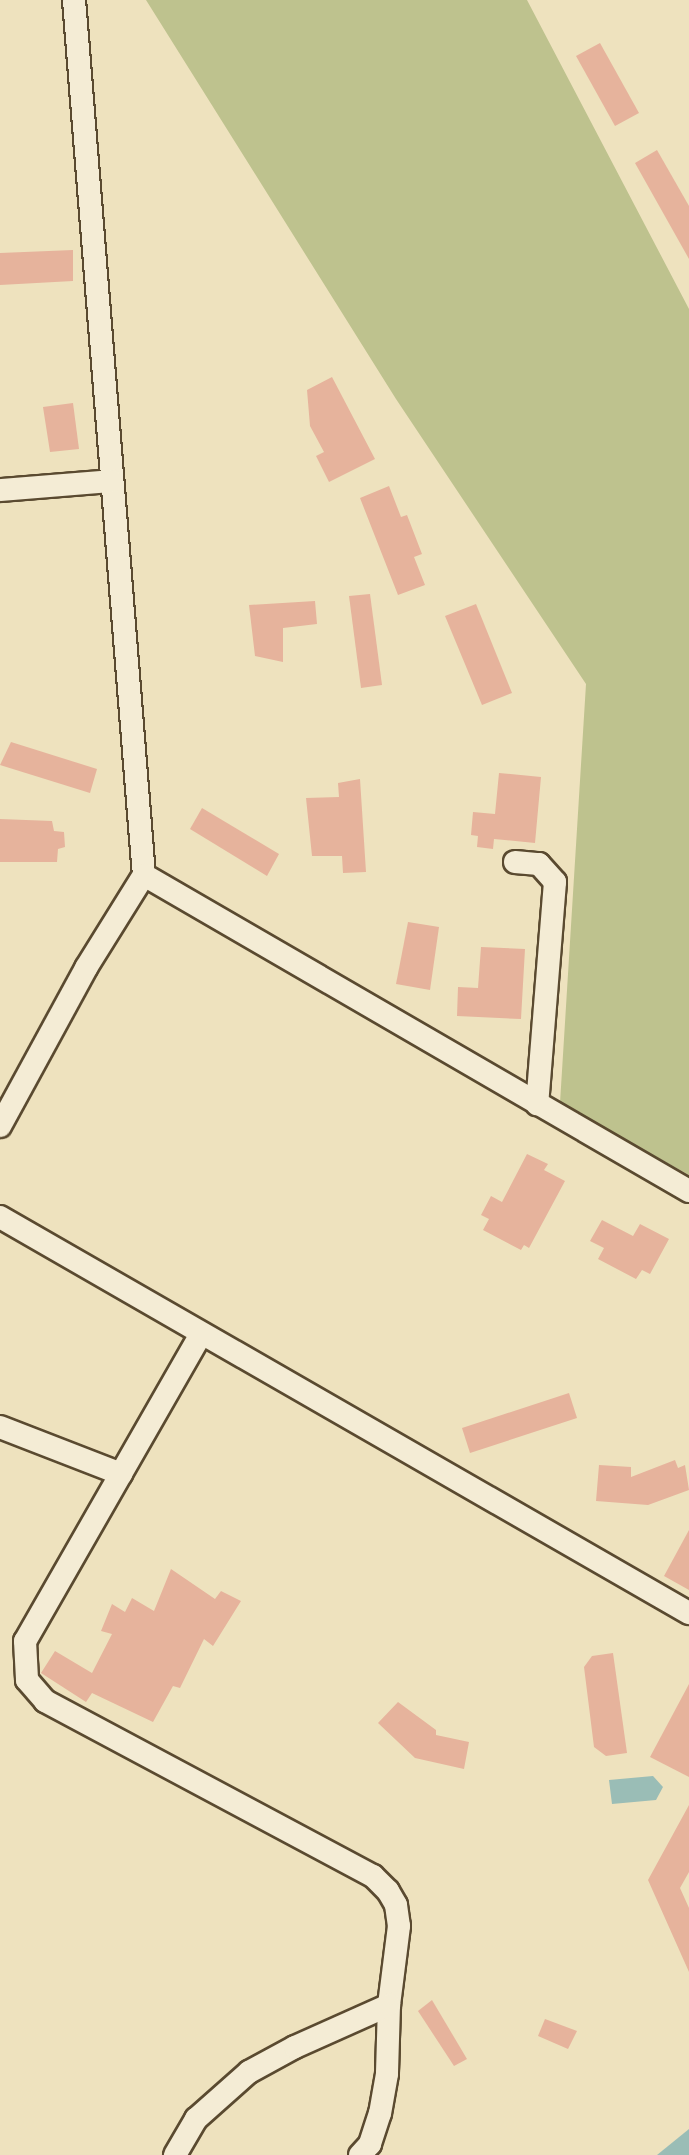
<!DOCTYPE html>
<html>
<head>
<meta charset="utf-8">
<style>
  body { margin:0 }
  #map { position:relative; width:689px; height:2155px; overflow:hidden; background:#eee2be; font-family:"Libre Caslon Text",serif }
  div>[style] { position:absolute }
  .green>* { inset:0; background:#bec28e }
  .water>* { inset:0; background:#9abdb6 }
  .building>* { inset:0; background:#e6b39c }
  .roads { filter:drop-shadow(2px 0 #5a4a30) drop-shadow(-2px 0 #5a4a30) drop-shadow(0 2px #5a4a30) drop-shadow(0 -2px #5a4a30) }
  .minor>* { height:22px; margin:-11px; padding:0 11px; transform-origin:11px; border-radius:11px; background:#f4ecd5 }
  span { translate:-50% -50%; white-space:nowrap; text-align:center; line-height:1.15; -webkit-text-stroke:7px #f4ecd5; paint-order:stroke }
</style>
</head>
<body>
<div id="map">
  <div class="green">
    <div style="clip-path:polygon(146px 0,527px 0,689px 309px,689px 1175px,560px 1103px,586px 684px,396px 399px)"></div>
  </div>
  <div class="water">
    <div style="clip-path:polygon(653px 1776px,663px 1787px,656px 1800px,612px 1804px,609px 1780px)"></div>
    <div style="clip-path:polygon(689px 2129px,689px 2155px,657px 2155px)"></div>
  </div>
  <div class="building">
    <div style="clip-path:polygon(600px 43px,639px 113px,615px 126px,576px 56px)"></div>
    <div style="clip-path:polygon(657px 150px,689px 206px,689px 259px,635px 163px)"></div>
    <div style="clip-path:polygon(73px 250px,73px 281px,0 285px,0 253px)"></div>
    <div style="clip-path:polygon(332px 377px,375px 459px,329px 482px,316px 456px,324px 452px,310px 426px,307px 390px)"></div>
    <div style="clip-path:polygon(73px 403px,79px 449px,50px 452px,43px 407px)"></div>
    <div style="clip-path:polygon(389px 486px,401px 517px,407px 515px,422px 554px,414px 557px,425px 585px,398px 595px,360px 498px)"></div>
    <div style="clip-path:polygon(370px 594px,382px 685px,361px 688px,349px 596px)"></div>
    <div style="clip-path:polygon(315px 601px,317px 624px,283px 628px,283px 662px,255px 656px,249px 605px)"></div>
    <div style="clip-path:polygon(476px 604px,512px 693px,482px 705px,445px 616px)"></div>
    <div style="clip-path:polygon(11px 742px,97px 769px,90px 793px,0 765px)"></div>
    <div style="clip-path:polygon(499px 773px,541px 777px,535px 843px,494px 839px,493px 849px,477px 847px,478px 836px,471px 835px,473px 812px,495px 814px)"></div>
    <div style="clip-path:polygon(360px 779px,366px 872px,343px 873px,342px 856px,312px 856px,306px 798px,339px 797px,338px 783px)"></div>
    <div style="clip-path:polygon(202px 808px,279px 854px,267px 876px,190px 829px)"></div>
    <div style="clip-path:polygon(0 819px,52px 821px,54px 831px,64px 832px,65px 847px,58px 849px,57px 862px,0 862px)"></div>
    <div style="clip-path:polygon(408px 922px,439px 927px,430px 990px,396px 984px)"></div>
    <div style="clip-path:polygon(481px 947px,525px 949px,521px 1019px,457px 1016px,458px 987px,478px 988px)"></div>
    <div style="clip-path:polygon(527px 1154px,548px 1164px,544px 1170px,565px 1181px,529px 1248px,524px 1245px,521px 1250px,483px 1230px,489px 1219px,481px 1215px,491px 1196px,502px 1202px)"></div>
    <div style="clip-path:polygon(602px 1220px,633px 1236px,640px 1224px,669px 1239px,650px 1274px,642px 1270px,636px 1279px,598px 1259px,604px 1248px,590px 1241px)"></div>
    <div style="clip-path:polygon(569px 1393px,577px 1418px,470px 1453px,462px 1428px)"></div>
    <div style="clip-path:polygon(675px 1460px,678px 1468px,685px 1465px,689px 1490px,648px 1505px,596px 1501px,599px 1465px,631px 1467px,631px 1477px)"></div>
    <div style="clip-path:polygon(689px 1530px,689px 1590px,664px 1576px)"></div>
    <div style="clip-path:polygon(171px 1569px,215px 1599px,221px 1591px,241px 1601px,213px 1646px,204px 1639px,180px 1688px,173px 1686px,153px 1722px,92px 1693px,86px 1702px,41px 1673px,55px 1651px,92px 1673px,112px 1634px,101px 1631px,112px 1604px,125px 1612px,132px 1598px,154px 1611px)"></div>
    <div style="clip-path:polygon(613px 1653px,627px 1753px,606px 1756px,594px 1747px,584px 1667px,592px 1656px)"></div>
    <div style="clip-path:polygon(689px 1684px,689px 1777px,650px 1757px)"></div>
    <div style="clip-path:polygon(398px 1702px,436px 1730px,436px 1735px,469px 1742px,464px 1769px,415px 1758px,378px 1723px)"></div>
    <div style="clip-path:polygon(689px 1805px,689px 1872px,680px 1888px,689px 1908px,689px 1972px,648px 1880px)"></div>
    <div style="clip-path:polygon(432px 2000px,467px 2059px,454px 2066px,418px 2011px)"></div>
    <div style="clip-path:polygon(545px 2019px,577px 2031px,568px 2049px,538px 2036px)"></div>
  </div>
  <div class="roads">
    <div class="minor">
      <div style="left:74px;top:0;width:878px;rotate:85.43deg"></div>
      <div style="left:0;top:490px;width:112px;rotate:-4.6deg"></div>
      <div style="left:515px;top:862px;width:24px;rotate:5deg"></div>
      <div style="left:539px;top:864px;width:24px;rotate:48deg"></div>
      <div style="left:555px;top:882px;width:223px;rotate:94.6deg"></div>
      <div style="left:0;top:1126px;width:180px;rotate:-61.4deg"></div>
      <div style="left:86px;top:968px;width:110px;rotate:-58.1deg"></div>
      <div style="left:144px;top:875px;width:630px;rotate:30.11deg"></div>
      <div style="left:0;top:1217px;width:795px;rotate:29.89deg"></div>
      <div style="left:201px;top:1334px;width:354px;rotate:119.8deg"></div>
      <div style="left:25px;top:1641px;width:39px;rotate:87deg"></div>
      <div style="left:27px;top:1680px;width:28px;rotate:49deg"></div>
      <div style="left:45px;top:1701px;width:372px;rotate:28.1deg"></div>
      <div style="left:373px;top:1876px;width:21px;rotate:45deg"></div>
      <div style="left:388px;top:1891px;width:16px;rotate:60deg"></div>
      <div style="left:396px;top:1905px;width:21px;rotate:82deg"></div>
      <div style="left:399px;top:1926px;width:80px;rotate:97.2deg"></div>
      <div style="left:389px;top:2005px;width:69px;rotate:91.7deg"></div>
      <div style="left:387px;top:2074px;width:40px;rotate:100deg"></div>
      <div style="left:380px;top:2113px;width:33px;rotate:108deg"></div>
      <div style="left:370px;top:2144px;width:15px;rotate:132deg"></div>
      <div style="left:0;top:1427px;width:130px;rotate:21.2deg"></div>
      <div style="left:175px;top:2155px;width:42px;rotate:-59.7deg"></div>
      <div style="left:196px;top:2119px;width:71px;rotate:-41.6deg"></div>
      <div style="left:249px;top:2072px;width:52px;rotate:-28.5deg"></div>
      <div style="left:295px;top:2047px;width:103px;rotate:-24.1deg"></div>
    </div>
  </div>
</div>
</body>
</html>
